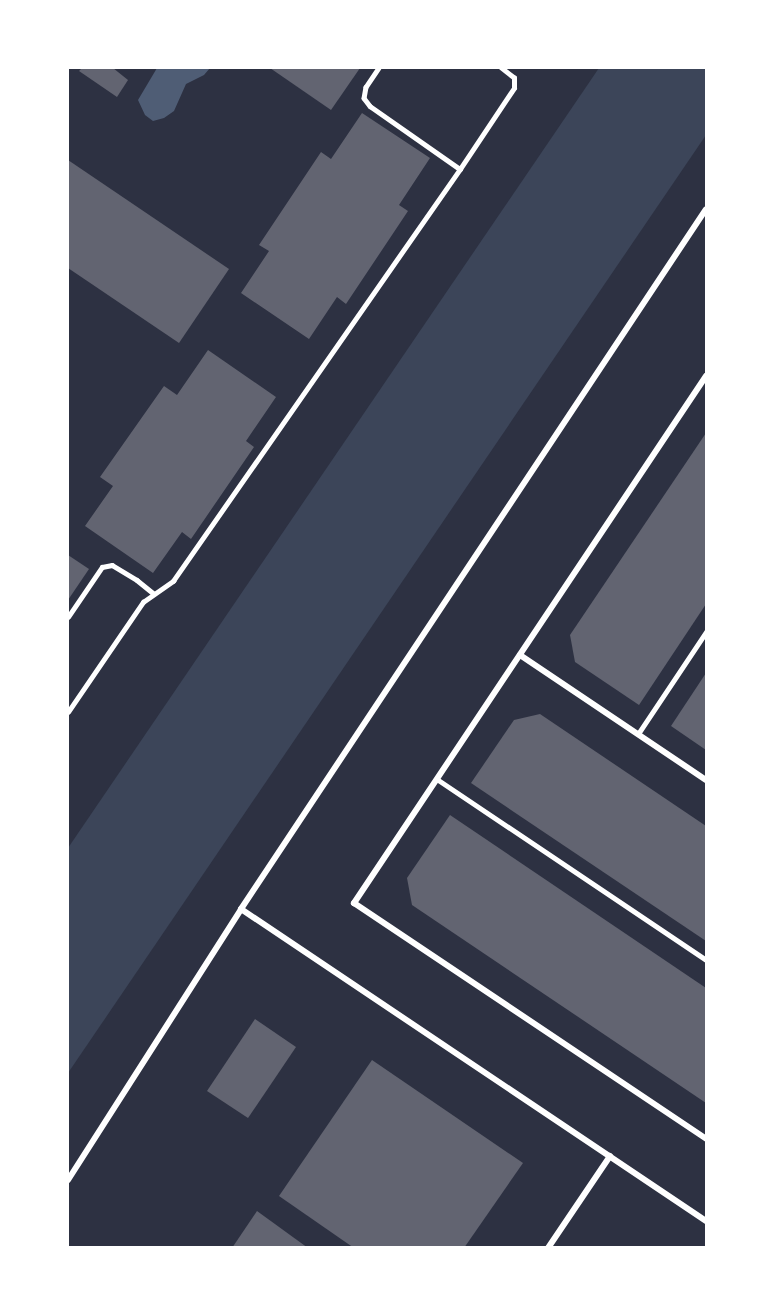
<!DOCTYPE html>
<html>
<head>
<meta charset="utf-8">
<style>
  body { margin:0 }
  #map { position:relative; width:774px; height:1315px; overflow:hidden; background:#2d3142; font-family:"Titillium Web",sans-serif }
  div>[style] { position:absolute }
  .green>* { inset:0; background:#3c4559 }
  .water>* { inset:0; background:#4f5d75 }
  .building>* { inset:0; background:#626471 }
  .service>* { height:4.5px; margin:-2.25px; padding:0 2.25px; transform-origin:2.25px; border-radius:2.25px; background:#fff }
  .minor>* { height:6px; margin:-3px; padding:0 3px; transform-origin:3px; border-radius:3px; background:#fff }
  span { translate:-50% -50%; white-space:nowrap; text-align:center; line-height:1.15; -webkit-text-stroke:6px #fff; paint-order:stroke }
  .frame { position:absolute; inset:0; border:69px solid #fff; pointer-events:none }
</style>
</head>
<body>
<div id="map">
  <div class="green">
    <div style="clip-path:polygon(599px 68px,706px 68px,706px 135px,68px 1073px,68px 848px)"></div>
  </div>
  <div class="water">
    <div style="clip-path:polygon(157px 68px,210px 68px,204px 75px,186px 84px,174px 111px,164px 118px,153px 121px,145px 115px,138px 100px)"></div>
  </div>
  <div class="building">
    <div style="clip-path:polygon(82px 68px,113px 68px,128px 80px,117px 97px,79px 71px)"></div>
    <div style="clip-path:polygon(270px 68px,360px 68px,331px 110px)"></div>
    <div style="clip-path:polygon(362px 113px,430px 158px,399px 205px,408px 211px,346px 304px,337px 297px,309px 339px,241px 293px,269px 251px,259px 245px,321px 152px,331px 159px)"></div>
    <div style="clip-path:polygon(68px 160px,229px 269px,179px 343px,68px 268px)"></div>
    <div style="clip-path:polygon(208px 350px,276px 397px,246px 441px,254px 447px,191px 539px,182px 532px,153px 573px,85px 526px,113px 486px,100px 477px,164px 386px,177px 395px)"></div>
    <div style="clip-path:polygon(706px 433px,706px 604px,639px 705px,575px 662px,570px 635px)"></div>
    <div style="clip-path:polygon(68px 555px,89px 569px,68px 600px)"></div>
    <div style="clip-path:polygon(706px 673px,706px 750px,671px 726px)"></div>
    <div style="clip-path:polygon(540px 714px,706px 826px,706px 941px,471px 783px,514px 720px)"></div>
    <div style="clip-path:polygon(450px 815px,706px 988px,706px 1103px,412px 905px,407px 878px)"></div>
    <div style="clip-path:polygon(255px 1019px,296px 1047px,248px 1118px,207px 1091px)"></div>
    <div style="clip-path:polygon(372px 1060px,523px 1163px,464px 1248px,354px 1248px,279px 1196px)"></div>
    <div style="clip-path:polygon(257px 1211px,308px 1248px,232px 1248px)"></div>
  </div>
  <div class="service">
    <div style="left:379px;top:68px;width:23px;rotate:124deg"></div>
    <div style="left:366px;top:87px;width:11px;rotate:100deg"></div>
    <div style="left:364px;top:98px;width:10px;rotate:53deg"></div>
    <div style="left:370px;top:106px;width:110px;rotate:35deg"></div>
    <div style="left:68px;top:617px;width:60px;rotate:-55.8deg"></div>
    <div style="left:102px;top:567px;width:10px;rotate:-11deg"></div>
    <div style="left:112px;top:565px;width:29px;rotate:31deg"></div>
    <div style="left:137px;top:580px;width:21px;rotate:39deg"></div>
    <div style="left:68px;top:712px;width:133px;rotate:-55.7deg"></div>
    <div style="left:143px;top:602px;width:37px;rotate:-35deg"></div>
    <div style="left:173px;top:581px;width:502px;rotate:-55.14deg"></div>
    <div style="left:460px;top:169px;width:97px;rotate:-56.3deg"></div>
    <div style="left:514px;top:88px;width:10px;rotate:-90deg"></div>
    <div style="left:514px;top:78px;width:16px;rotate:-142deg"></div>
    <div style="left:638px;top:734px;width:123px;rotate:-56.3deg"></div>
    <div style="left:437px;top:779px;width:324px;rotate:33.9deg"></div>
  </div>
  <div class="minor">
    <div style="left:706px;top:376px;width:634px;rotate:123.74deg"></div>
    <div style="left:354px;top:903px;width:424px;rotate:33.8deg"></div>
    <div style="left:520px;top:655px;width:224px;rotate:33.9deg"></div>
    <div style="left:241px;top:909px;width:560px;rotate:33.86deg"></div>
    <div style="left:68px;top:1180px;width:322px;rotate:-57.4deg"></div>
    <div style="left:241px;top:909px;width:840px;rotate:-56.4deg"></div>
    <div style="left:548px;top:1248px;width:111px;rotate:-56deg"></div>
  </div>
  <div class="frame"></div>
</div>
</body>
</html>
